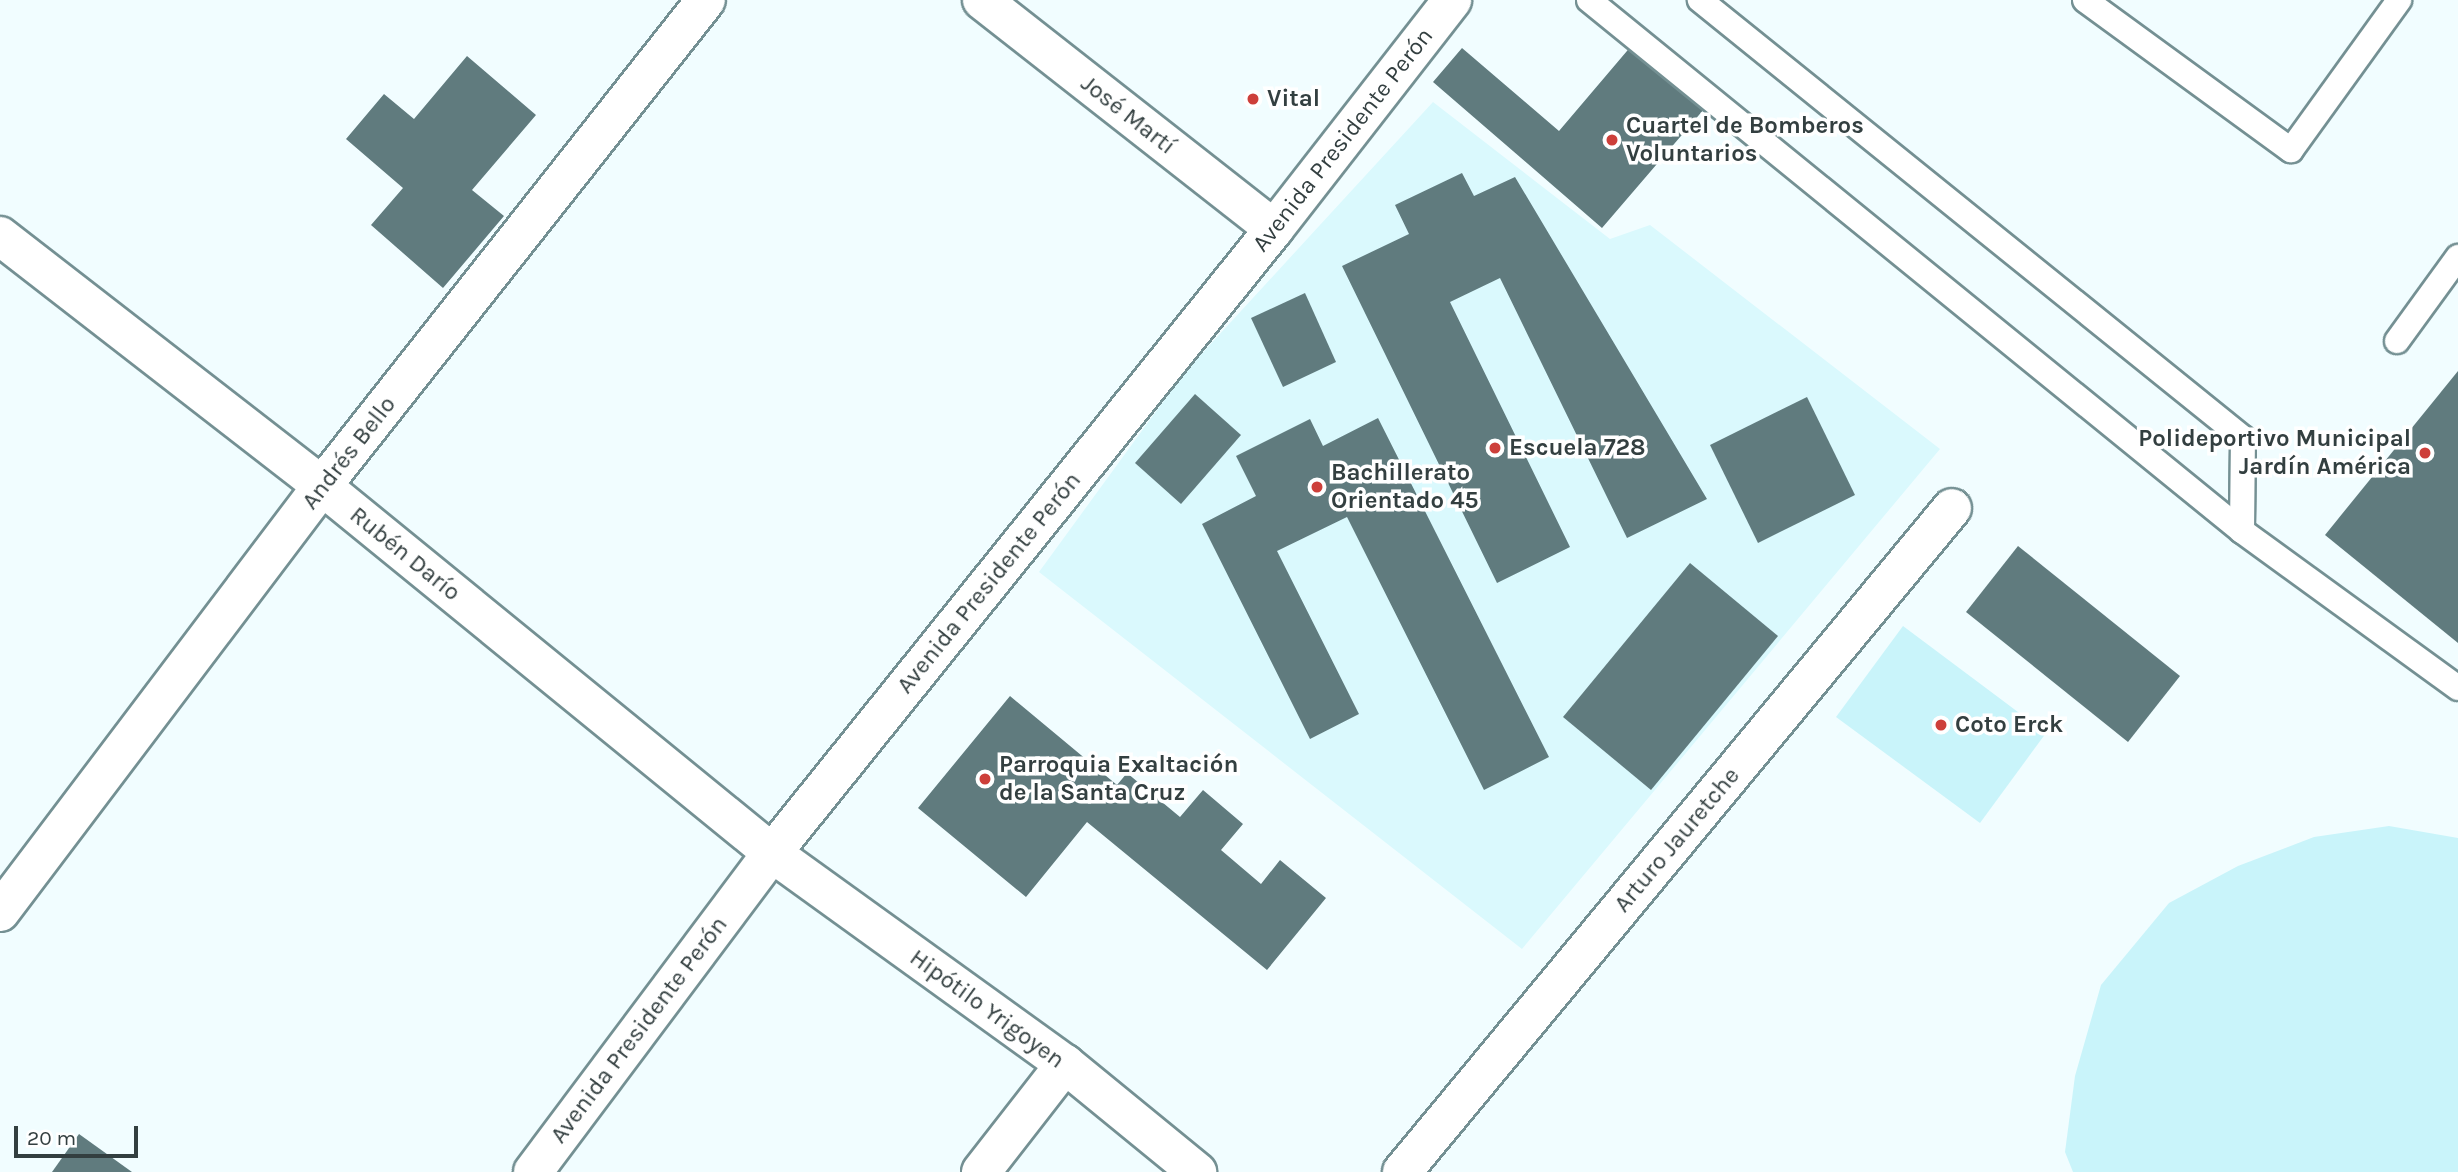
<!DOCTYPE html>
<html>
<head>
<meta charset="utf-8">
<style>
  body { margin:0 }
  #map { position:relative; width:2458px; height:1172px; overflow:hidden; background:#f1fdff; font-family:Karla,sans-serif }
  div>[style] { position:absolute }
  .built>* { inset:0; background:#daf9fd }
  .green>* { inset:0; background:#c9f4fa }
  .building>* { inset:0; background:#607b7e }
  .roads { filter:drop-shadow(2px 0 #749093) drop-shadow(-2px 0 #749093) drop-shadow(0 2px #749093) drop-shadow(0 -2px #749093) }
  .lane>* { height:24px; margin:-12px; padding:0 12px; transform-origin:12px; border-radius:12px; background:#fff }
  .street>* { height:38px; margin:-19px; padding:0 19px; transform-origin:19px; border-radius:19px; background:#fff }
  .secondary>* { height:38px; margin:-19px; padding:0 19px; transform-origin:19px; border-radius:19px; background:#fff }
  .dots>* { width:19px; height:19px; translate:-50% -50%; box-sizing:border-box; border:4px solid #fff; border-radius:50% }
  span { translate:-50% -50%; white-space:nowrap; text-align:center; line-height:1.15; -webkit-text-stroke:7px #fff; paint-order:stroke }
  .poi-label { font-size:24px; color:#333f40; font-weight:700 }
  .left { translate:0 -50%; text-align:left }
  .right { translate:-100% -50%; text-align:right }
  .street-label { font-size:24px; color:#333f40 }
  .scale { position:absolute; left:14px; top:1126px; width:124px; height:32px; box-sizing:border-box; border:4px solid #333f40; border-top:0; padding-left:9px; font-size:21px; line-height:24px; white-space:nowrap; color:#333f40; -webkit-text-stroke:5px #fff; paint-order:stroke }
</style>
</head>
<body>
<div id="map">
  <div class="built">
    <div style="clip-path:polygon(1433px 102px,1610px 239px,1650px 225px,1940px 449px,1522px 949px,1039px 572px,1184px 373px)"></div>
  </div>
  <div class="green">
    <div style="clip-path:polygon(1903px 626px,2046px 733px,1980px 823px,1836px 717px)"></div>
    <div style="clip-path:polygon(2389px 826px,2458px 838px,2458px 1172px,2073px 1172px,2065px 1152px,2075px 1076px,2101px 985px,2169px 903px,2238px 866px,2314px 837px)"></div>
  </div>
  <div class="building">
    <div style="clip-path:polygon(1638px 38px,1711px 101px,1602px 228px,1433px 82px,1462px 48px,1559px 131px)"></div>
    <div style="clip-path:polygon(467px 56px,536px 115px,472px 190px,504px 216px,443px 288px,371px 225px,403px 188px,346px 139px,384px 94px,414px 119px)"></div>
    <div style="clip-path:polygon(1462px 173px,1474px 196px,1515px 177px,1707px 499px,1627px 538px,1500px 278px,1450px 302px,1570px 547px,1497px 583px,1342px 266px,1409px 234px,1395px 205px)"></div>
    <div style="clip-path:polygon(1305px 293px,1336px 362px,1283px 387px,1251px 318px)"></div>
    <div style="clip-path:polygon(2458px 371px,2458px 643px,2325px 535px)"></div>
    <div style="clip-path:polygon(1195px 394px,1241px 435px,1181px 504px,1135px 463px)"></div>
    <div style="clip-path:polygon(1807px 397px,1855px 495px,1758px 543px,1710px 445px)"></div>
    <div style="clip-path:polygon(1378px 418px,1549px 757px,1484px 790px,1347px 517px,1277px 551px,1359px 714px,1310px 739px,1202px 524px,1256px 496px,1236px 456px,1310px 419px,1323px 446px)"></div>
    <div style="clip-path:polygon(2018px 546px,2180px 676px,2128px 742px,1966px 612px)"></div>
    <div style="clip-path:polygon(1690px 563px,1778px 636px,1651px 790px,1563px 717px)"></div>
    <div style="clip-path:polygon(1010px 696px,1117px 785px,1127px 773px,1180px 817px,1203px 790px,1243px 824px,1221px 850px,1261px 884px,1280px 860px,1326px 898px,1267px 970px,1087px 822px,1026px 897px,918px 808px)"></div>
    <div style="clip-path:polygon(79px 1134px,132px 1172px,52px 1172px)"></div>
  </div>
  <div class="roads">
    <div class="lane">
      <div style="left:1589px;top:0;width:842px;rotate:39.12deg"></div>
      <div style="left:2242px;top:531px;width:93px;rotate:-89.4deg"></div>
      <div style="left:2243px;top:438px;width:698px;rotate:-141.11deg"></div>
      <div style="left:2085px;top:0;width:255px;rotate:36.1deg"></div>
      <div style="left:2291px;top:150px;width:185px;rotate:-54.2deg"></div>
      <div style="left:2397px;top:341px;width:104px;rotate:-54deg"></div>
      <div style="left:2242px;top:531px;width:267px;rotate:36deg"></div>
    </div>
    <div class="street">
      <div style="left:982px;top:0;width:371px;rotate:38.1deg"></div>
      <div style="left:0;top:236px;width:408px;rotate:37.8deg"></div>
      <div style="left:322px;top:486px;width:581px;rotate:39.2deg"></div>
      <div style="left:772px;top:853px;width:361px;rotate:35.8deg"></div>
      <div style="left:1065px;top:1064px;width:171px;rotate:39.3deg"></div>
      <div style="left:0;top:912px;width:534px;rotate:-52.92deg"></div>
      <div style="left:322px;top:486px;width:619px;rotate:-51.69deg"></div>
      <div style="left:981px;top:1172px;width:137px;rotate:-52.1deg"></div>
      <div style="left:1402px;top:1172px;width:862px;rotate:-50.36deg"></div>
    </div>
    <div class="secondary">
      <div style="left:533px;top:1172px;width:399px;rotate:-53.2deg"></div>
      <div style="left:772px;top:853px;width:801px;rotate:-51.18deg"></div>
      <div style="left:1274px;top:229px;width:290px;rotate:-52.1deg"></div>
    </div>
  </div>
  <div class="dots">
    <div style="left:1253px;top:99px;background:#cd3f3a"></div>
    <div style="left:1612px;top:140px;background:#cd3f3a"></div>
    <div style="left:1495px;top:448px;background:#cd3f3a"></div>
    <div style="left:2425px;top:453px;background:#cd3f3a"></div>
    <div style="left:1317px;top:487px;background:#cd3f3a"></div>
    <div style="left:1941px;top:725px;background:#cd3f3a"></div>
    <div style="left:985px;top:779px;background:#cd3f3a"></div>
  </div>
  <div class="poi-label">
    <span class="left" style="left:1267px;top:99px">Vital</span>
    <span class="left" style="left:1626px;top:140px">Cuartel de Bomberos<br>Voluntarios</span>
    <span class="right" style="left:2411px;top:453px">Polideportivo Municipal<br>Jardín América</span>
    <span class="left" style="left:1509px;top:448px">Escuela 728</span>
    <span class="left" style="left:1331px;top:487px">Bachillerato<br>Orientado 45</span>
    <span class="left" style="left:1955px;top:725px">Coto Erck</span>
    <span class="left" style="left:999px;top:779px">Parroquia Exaltación<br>de la Santa Cruz</span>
  </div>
  <div class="street-label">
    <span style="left:1128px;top:115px;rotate:38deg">José Martí</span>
    <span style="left:1343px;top:140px;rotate:-52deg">Avenida Presidente Perón</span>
    <span style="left:349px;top:453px;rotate:-52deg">Andrés Bello</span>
    <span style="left:405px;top:554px;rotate:39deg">Rubén Darío</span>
    <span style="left:989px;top:583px;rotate:-51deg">Avenida Presidente Perón</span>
    <span style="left:1677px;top:840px;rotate:-50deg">Arturo Jauretche</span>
    <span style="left:987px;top:1009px;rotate:36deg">Hipótilo Yrigoyen</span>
    <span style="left:639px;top:1030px;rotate:-53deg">Avenida Presidente Perón</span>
  </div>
  <div class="scale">20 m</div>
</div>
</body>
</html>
